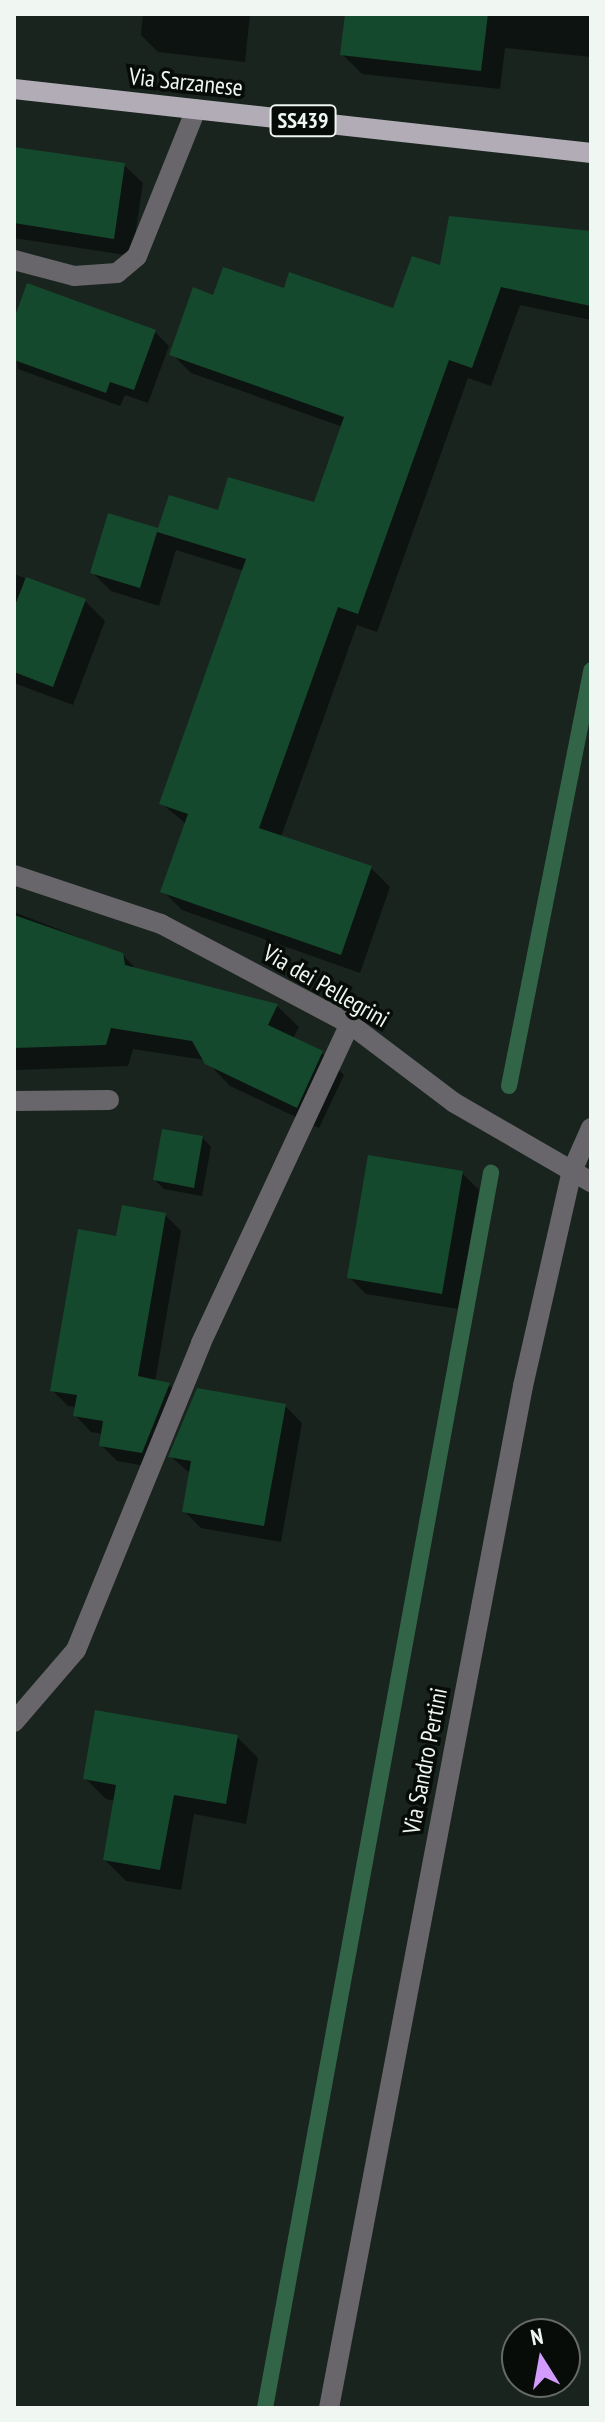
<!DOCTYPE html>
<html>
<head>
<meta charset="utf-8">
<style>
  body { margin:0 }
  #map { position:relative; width:605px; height:2422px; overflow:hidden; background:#1a241e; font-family:"PT Sans Narrow",sans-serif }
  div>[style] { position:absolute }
  .shadow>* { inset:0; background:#0007 }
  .stream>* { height:16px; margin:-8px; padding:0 8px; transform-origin:8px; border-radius:8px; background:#326547 }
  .building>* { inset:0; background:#15492d }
  .minor>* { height:20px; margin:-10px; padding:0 10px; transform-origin:10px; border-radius:10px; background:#69666b }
  .major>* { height:20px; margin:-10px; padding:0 10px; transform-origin:10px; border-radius:10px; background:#b1acb6 }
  span { translate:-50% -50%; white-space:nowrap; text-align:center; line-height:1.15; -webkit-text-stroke:7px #080c09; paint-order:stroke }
  .shield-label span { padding:2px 6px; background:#080c09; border:2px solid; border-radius:6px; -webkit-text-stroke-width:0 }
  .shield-label { font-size:22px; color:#f0f6f2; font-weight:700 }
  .street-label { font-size:24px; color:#f0f6f2 }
  .frame { position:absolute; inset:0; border:16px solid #f0f6f2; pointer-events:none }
  .north { position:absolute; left:501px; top:2318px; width:80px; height:80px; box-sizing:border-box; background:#080c09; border:2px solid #656a66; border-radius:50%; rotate:349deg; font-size:22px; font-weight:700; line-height:32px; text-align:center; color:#f0f6f2 }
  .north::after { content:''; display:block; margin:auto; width:28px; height:36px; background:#d39cfc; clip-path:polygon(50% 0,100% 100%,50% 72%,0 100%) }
</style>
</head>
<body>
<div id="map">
  <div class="shadow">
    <div style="clip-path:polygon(143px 14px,250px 14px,245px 62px,158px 52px,141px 35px)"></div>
    <div style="clip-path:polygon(347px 14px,591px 14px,591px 57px,505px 48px,500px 89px,362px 74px,342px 54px)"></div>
    <div style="clip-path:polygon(14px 151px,124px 165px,143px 183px,132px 256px,14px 238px)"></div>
    <div style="clip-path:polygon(591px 233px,591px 320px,520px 305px,491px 386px,468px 378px,377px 632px,357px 625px,281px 837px,371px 868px,390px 887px,360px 973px,182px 910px,163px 891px,186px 824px,161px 803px,244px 571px,176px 550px,159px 606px,111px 591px,92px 572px,110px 515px,160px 530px,219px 513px,316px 504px,343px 427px,191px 373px,172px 354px,215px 298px,285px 291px,394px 310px,442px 268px)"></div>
    <div style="clip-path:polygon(14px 325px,155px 332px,169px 346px,148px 403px,125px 395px,120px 406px,18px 369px)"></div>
    <div style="clip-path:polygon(14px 574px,85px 601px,105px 621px,73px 705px,14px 683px)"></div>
    <div style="clip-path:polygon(14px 912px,122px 954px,137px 970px,277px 1006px,299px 1027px,293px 1039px,322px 1053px,344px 1075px,319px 1128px,230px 1086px,205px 1060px,133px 1049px,128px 1066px,14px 1070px)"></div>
    <div style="clip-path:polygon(202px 1137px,211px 1147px,202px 1196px,164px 1189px,155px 1180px)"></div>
    <div style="clip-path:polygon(462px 1173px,479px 1190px,458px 1309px,366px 1294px,349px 1277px)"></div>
    <div style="clip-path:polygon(165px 1215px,181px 1231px,155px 1382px,169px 1385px,185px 1401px,158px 1468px,117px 1461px,101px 1445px,103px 1434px,91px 1432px,76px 1416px,77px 1407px,68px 1406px,52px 1390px,118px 1238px)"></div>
    <div style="clip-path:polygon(285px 1406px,302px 1423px,281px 1542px,201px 1528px,184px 1511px,191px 1474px,171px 1457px)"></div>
    <div style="clip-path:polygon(237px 1737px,258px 1758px,246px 1824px,194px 1814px,181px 1890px,126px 1881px,105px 1860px,116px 1801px,106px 1799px,85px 1778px)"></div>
  </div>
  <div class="stream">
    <div style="left:509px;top:1086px;width:424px;rotate:-78.8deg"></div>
    <div style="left:265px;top:2408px;width:1256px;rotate:-79.63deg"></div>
  </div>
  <div class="building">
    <div style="clip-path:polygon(345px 14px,488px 14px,481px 71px,340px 55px)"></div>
    <div style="clip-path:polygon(14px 147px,125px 163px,114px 239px,14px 223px)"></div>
    <div style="clip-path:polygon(449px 216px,591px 231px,591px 306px,501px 287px,472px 368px,449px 360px,358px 614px,338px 607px,259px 828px,372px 866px,341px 955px,160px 892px,188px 814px,159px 804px,246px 559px,157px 532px,140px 588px,90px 573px,108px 513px,158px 528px,169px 495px,218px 510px,228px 477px,314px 502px,344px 417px,169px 355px,193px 287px,213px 295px,223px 267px,284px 288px,289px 272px,393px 308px,412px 256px,440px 265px)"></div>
    <div style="clip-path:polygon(27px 283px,156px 330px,134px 390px,110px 382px,106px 393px,14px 360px,14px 319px)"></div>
    <div style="clip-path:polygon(26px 577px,86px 599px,53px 687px,14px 672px,14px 608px)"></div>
    <div style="clip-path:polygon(14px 915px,123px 953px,125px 965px,278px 1004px,268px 1025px,323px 1051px,297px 1108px,205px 1064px,192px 1041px,111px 1028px,106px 1045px,14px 1048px)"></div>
    <div style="clip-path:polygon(162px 1129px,203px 1136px,194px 1188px,153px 1180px)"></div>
    <div style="clip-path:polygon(368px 1155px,463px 1171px,442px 1294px,347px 1278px)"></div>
    <div style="clip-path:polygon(122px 1205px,166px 1213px,138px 1376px,170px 1383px,142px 1453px,99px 1446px,103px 1421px,73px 1416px,77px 1395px,50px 1391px,78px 1229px,116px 1236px)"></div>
    <div style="clip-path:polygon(197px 1388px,286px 1404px,264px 1526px,182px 1512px,191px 1461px,168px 1457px)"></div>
    <div style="clip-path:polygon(95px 1710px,238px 1735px,226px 1804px,174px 1795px,160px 1870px,103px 1860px,116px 1785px,83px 1779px)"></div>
  </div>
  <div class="minor">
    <div style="left:14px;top:260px;width:62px;rotate:14.9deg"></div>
    <div style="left:74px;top:276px;width:43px;rotate:-4deg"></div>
    <div style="left:117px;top:273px;width:26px;rotate:-40deg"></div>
    <div style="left:137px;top:256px;width:158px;rotate:-68.1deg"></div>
    <div style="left:14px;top:875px;width:155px;rotate:18.4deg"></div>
    <div style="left:161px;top:924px;width:214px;rotate:27.9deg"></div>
    <div style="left:350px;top:1024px;width:129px;rotate:37.1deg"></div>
    <div style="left:453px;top:1102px;width:160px;rotate:30.1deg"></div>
    <div style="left:14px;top:1101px;width:95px;rotate:-0.6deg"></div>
    <div style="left:14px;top:1722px;width:95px;rotate:-49.3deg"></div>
    <div style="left:76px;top:1650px;width:331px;rotate:-67.8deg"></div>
    <div style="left:201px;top:1343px;width:352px;rotate:-65deg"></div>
    <div style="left:329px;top:2408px;width:1040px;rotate:-79.25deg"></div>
    <div style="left:523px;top:1386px;width:221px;rotate:-77.2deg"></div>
    <div style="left:572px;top:1171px;width:47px;rotate:-66.2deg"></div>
  </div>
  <div class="major">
    <div style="left:14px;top:89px;width:581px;rotate:6.33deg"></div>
  </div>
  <div class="shield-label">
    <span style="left:303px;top:121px">SS439</span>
  </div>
  <div class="street-label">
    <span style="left:186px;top:82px;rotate:6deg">Via Sarzanese</span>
    <span style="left:326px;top:986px;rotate:30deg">Via dei Pellegrini</span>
    <span style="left:425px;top:1761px;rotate:-79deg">Via Sandro Pertini</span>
  </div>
  <div class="frame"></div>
  <div class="north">N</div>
</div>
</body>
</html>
